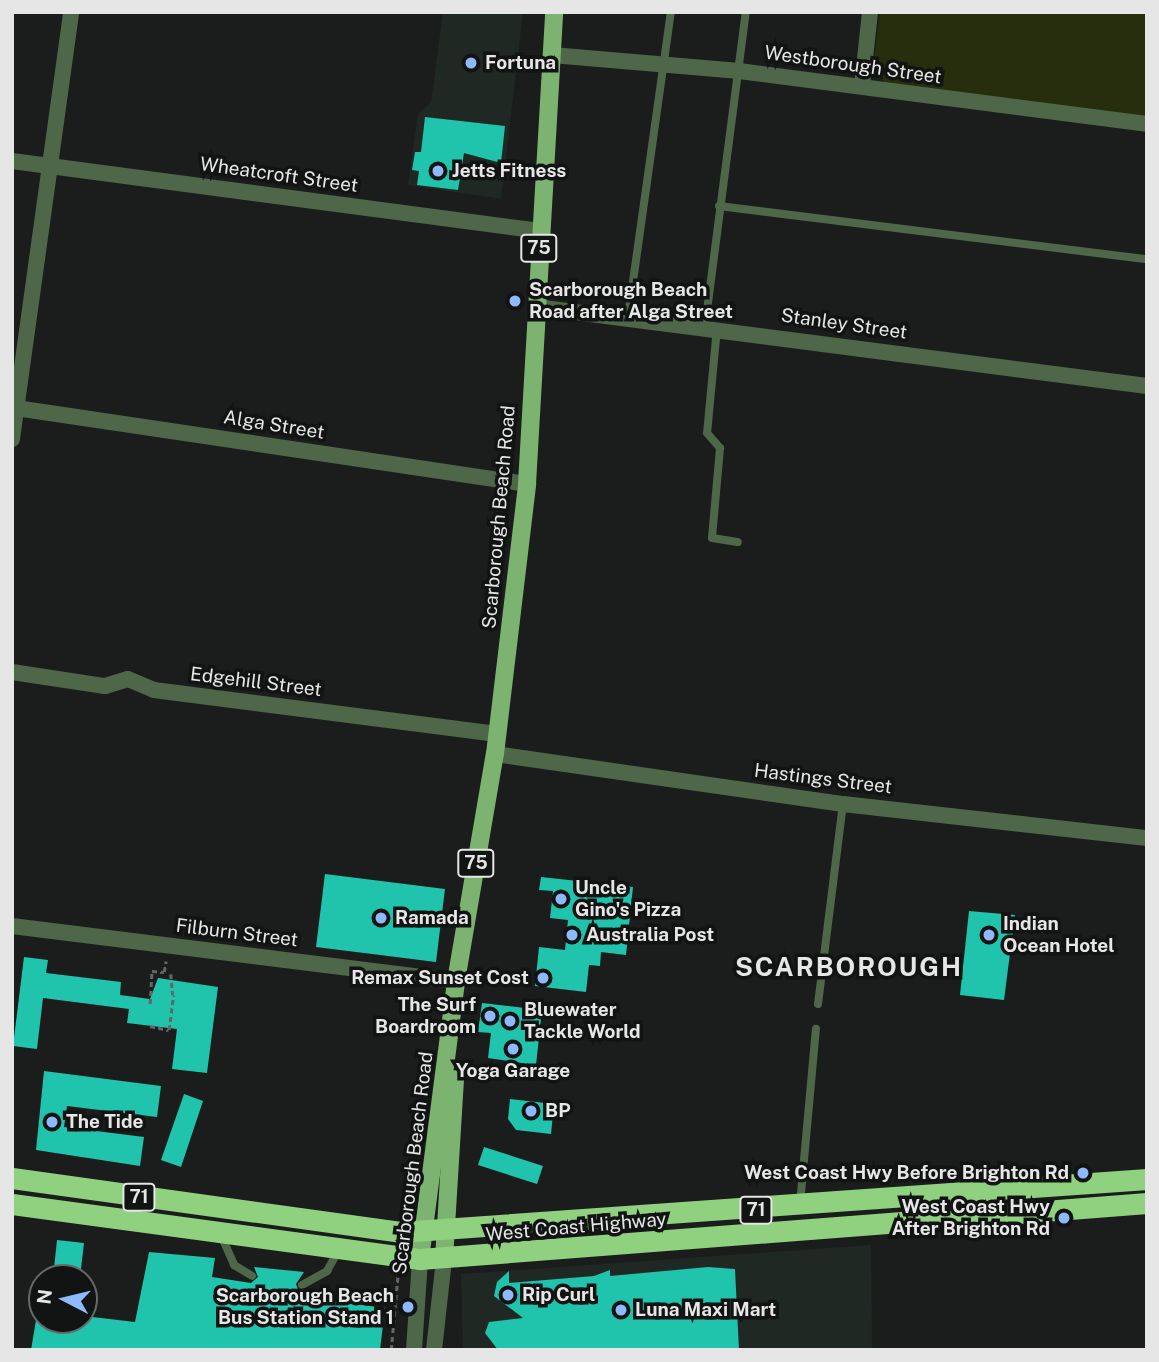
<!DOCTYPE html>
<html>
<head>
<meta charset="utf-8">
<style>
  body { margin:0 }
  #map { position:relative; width:1159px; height:1362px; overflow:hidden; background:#1b1d1c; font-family:"Public Sans",sans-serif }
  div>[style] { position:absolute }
  .built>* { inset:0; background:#202824 }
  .green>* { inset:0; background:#272e0e }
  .building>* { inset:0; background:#20c3ab }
  .path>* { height:2.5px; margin-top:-1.25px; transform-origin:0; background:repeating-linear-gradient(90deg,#646665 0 5px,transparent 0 8.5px) }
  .lane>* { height:8px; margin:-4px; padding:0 4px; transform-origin:4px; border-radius:4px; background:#4e6748 }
  .street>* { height:16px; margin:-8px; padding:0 8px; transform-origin:8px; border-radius:8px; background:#4e6748 }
  .primary>* { height:18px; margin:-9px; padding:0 9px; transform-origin:9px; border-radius:9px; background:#7db370 }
  .highway>* { height:21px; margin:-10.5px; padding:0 10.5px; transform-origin:10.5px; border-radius:10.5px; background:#90d180 }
  .dots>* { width:19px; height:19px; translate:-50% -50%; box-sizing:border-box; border:4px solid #121413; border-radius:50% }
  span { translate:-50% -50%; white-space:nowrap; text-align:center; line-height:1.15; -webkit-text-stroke:7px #121413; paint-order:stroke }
  .shield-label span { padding:2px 5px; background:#121413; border:2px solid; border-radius:5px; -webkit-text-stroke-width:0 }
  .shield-label { font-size:18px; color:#e5e6e5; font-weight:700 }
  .poi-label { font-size:19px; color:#e5e6e5; font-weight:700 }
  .left { translate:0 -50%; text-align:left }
  .right { translate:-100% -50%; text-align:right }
  .street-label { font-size:19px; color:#e5e6e5 }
  .district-label { font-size:26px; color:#e5e6e5; font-weight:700; letter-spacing:2px }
  .frame { position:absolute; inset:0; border:14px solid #e5e6e5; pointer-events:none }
  .north { position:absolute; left:28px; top:1264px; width:70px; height:70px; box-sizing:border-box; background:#121413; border:2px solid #666867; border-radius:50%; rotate:277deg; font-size:19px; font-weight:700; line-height:28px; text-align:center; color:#e5e6e5 }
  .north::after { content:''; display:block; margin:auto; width:24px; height:32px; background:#8eb9fc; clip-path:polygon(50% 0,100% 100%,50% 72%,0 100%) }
</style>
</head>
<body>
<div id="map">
  <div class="built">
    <div style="clip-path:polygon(443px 12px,523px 12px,501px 199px,408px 185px,418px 114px,431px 102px)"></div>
    <div style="clip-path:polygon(871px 1245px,872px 1350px,463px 1350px,461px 1274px)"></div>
  </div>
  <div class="green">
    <div style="clip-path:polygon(880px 12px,1147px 12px,1147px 122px,886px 84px,873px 67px)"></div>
  </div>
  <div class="building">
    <div style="clip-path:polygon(425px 117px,505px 126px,501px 163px,464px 153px,458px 190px,417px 185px,419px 171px,412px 170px,415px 152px,421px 152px)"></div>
    <div style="clip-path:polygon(325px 874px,445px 889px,436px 962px,316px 947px)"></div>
    <div style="clip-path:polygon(541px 877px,633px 887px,626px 955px,601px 952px,600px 966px,589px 965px,586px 992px,535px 986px,539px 947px,565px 950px,568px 920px,550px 918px,553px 891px,539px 890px)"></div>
    <div style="clip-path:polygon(969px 911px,1015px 915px,1004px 1000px,960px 995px)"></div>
    <div style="clip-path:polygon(24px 957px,48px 960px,46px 973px,121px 982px,120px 995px,150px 999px,158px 978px,218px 987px,207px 1073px,172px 1069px,177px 1029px,127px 1023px,129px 1009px,43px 998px,37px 1049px,13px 1046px)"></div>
    <div style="clip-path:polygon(482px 1003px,542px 1010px,536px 1065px,488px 1058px,491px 1033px,478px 1032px)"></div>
    <div style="clip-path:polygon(44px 1071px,161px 1086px,157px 1117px,67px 1106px,64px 1127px,144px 1137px,140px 1166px,36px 1150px)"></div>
    <div style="clip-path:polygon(184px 1094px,203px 1101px,181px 1167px,161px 1160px)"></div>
    <div style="clip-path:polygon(510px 1099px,554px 1104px,551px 1134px,516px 1130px,508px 1119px)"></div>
    <div style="clip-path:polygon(484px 1147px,543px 1166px,537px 1184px,478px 1165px)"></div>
    <div style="clip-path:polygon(57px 1240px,84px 1243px,80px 1278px,53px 1278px)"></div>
    <div style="clip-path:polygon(149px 1252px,215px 1258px,212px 1277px,251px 1283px,258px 1277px,254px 1267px,304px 1272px,296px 1284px,301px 1297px,385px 1308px,380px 1350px,31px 1350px,36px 1320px,84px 1316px,135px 1322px)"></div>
    <div style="clip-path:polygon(708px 1267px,735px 1269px,739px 1350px,498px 1350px,485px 1333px,489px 1322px,523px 1318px,494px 1296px,497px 1282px,509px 1271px,509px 1283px,594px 1276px,610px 1270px,610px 1276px)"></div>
  </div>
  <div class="path">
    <div style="left:171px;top:974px;width:21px;rotate:85deg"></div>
    <div style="left:150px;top:1004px;width:33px;rotate:-87deg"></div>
    <div style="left:152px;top:971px;width:12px;rotate:5deg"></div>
    <div style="left:164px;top:972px;width:11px;rotate:-80deg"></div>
    <div style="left:150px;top:1026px;width:19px;rotate:12deg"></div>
    <div style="left:169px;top:1030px;width:35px;rotate:-83deg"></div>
    <div style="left:391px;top:1350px;width:77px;rotate:-84.8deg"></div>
  </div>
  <div class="lane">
    <div style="left:719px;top:206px;width:431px;rotate:7.1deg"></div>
    <div style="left:628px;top:317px;width:308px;rotate:-82deg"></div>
    <div style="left:705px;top:326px;width:317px;rotate:-82.6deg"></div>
    <div style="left:717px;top:328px;width:105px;rotate:95.4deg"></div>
    <div style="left:707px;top:433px;width:20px;rotate:49deg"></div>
    <div style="left:720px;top:448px;width:90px;rotate:95.1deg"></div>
    <div style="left:712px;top:538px;width:26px;rotate:9deg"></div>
    <div style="left:818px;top:1004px;width:202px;rotate:-82.9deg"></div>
    <div style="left:800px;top:1204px;width:176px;rotate:-84.8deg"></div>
    <div style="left:220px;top:1233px;width:35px;rotate:66deg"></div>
    <div style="left:234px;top:1265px;width:21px;rotate:31deg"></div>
    <div style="left:302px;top:1285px;width:29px;rotate:-29deg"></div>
    <div style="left:327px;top:1271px;width:23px;rotate:-61deg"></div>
  </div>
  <div class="street">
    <div style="left:552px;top:55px;width:188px;rotate:4.9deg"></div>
    <div style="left:739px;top:71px;width:411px;rotate:7.4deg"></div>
    <div style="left:862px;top:86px;width:74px;rotate:-83.8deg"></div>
    <div style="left:12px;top:161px;width:533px;rotate:7.55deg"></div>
    <div style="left:536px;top:307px;width:616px;rotate:7.37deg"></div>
    <div style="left:16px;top:408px;width:517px;rotate:8.46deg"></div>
    <div style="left:12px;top:439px;width:431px;rotate:-82.1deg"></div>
    <div style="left:12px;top:672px;width:94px;rotate:8.6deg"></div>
    <div style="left:105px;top:686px;width:24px;rotate:-17deg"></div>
    <div style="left:128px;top:679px;width:28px;rotate:23deg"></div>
    <div style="left:154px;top:690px;width:346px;rotate:7.3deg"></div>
    <div style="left:495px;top:754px;width:352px;rotate:8.2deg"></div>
    <div style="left:843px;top:804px;width:306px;rotate:6.4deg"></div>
    <div style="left:12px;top:926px;width:447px;rotate:7.1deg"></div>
    <div style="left:414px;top:1350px;width:91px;rotate:-86.2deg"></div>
    <div style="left:434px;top:1350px;width:92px;rotate:-83.7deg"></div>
  </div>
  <div class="primary">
    <div style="left:420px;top:1259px;width:280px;rotate:-82.6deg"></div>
    <div style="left:456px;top:981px;width:230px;rotate:-80.3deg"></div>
    <div style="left:495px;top:754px;width:272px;rotate:-83.2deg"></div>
    <div style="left:527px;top:484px;width:473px;rotate:-86.7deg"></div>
    <div style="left:444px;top:1259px;width:180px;rotate:-86.5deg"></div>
  </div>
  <div class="highway">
    <div style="left:12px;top:1178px;width:392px;rotate:7.9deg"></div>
    <div style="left:400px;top:1232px;width:749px;rotate:-4.06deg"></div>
    <div style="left:12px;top:1204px;width:412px;rotate:7.7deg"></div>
    <div style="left:420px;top:1259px;width:729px;rotate:-4.4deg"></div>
  </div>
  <div class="dots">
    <div style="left:471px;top:63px;background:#8eb9fc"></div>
    <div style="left:438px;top:171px;background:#8eb9fc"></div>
    <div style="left:515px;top:301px;background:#8eb9fc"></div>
    <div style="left:561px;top:899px;background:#8eb9fc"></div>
    <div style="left:381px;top:918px;background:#8eb9fc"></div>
    <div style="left:572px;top:935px;background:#8eb9fc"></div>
    <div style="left:989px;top:935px;background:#8eb9fc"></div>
    <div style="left:543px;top:978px;background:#8eb9fc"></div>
    <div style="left:490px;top:1016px;background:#8eb9fc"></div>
    <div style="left:510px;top:1021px;background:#8eb9fc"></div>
    <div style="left:513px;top:1049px;background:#8eb9fc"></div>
    <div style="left:531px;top:1111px;background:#8eb9fc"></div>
    <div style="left:52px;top:1122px;background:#8eb9fc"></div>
    <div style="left:1083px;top:1173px;background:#8eb9fc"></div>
    <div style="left:1064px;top:1218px;background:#8eb9fc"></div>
    <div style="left:508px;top:1295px;background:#8eb9fc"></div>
    <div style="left:408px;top:1307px;background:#8eb9fc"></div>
    <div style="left:621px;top:1310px;background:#8eb9fc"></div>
  </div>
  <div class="shield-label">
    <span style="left:539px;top:248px">75</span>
    <span style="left:476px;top:863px">75</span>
    <span style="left:139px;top:1197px">71</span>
    <span style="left:756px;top:1210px">71</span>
  </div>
  <div class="poi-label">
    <span class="left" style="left:485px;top:63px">Fortuna</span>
    <span class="left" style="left:452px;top:171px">Jetts Fitness</span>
    <span class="left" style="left:529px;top:301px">Scarborough Beach<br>Road after Alga Street</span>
    <span class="left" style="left:575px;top:899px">Uncle<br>Gino's Pizza</span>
    <span class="left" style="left:395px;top:918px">Ramada</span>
    <span class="left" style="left:1003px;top:935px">Indian<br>Ocean Hotel</span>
    <span class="left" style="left:586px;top:935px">Australia Post</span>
    <span class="right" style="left:529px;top:978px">Remax Sunset Cost</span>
    <span class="right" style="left:476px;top:1016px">The Surf<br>Boardroom</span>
    <span class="left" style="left:524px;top:1021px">Bluewater<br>Tackle World</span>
    <span style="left:513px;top:1071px">Yoga Garage</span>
    <span class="left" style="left:545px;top:1111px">BP</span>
    <span class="left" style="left:66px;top:1122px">The Tide</span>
    <span class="right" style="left:1069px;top:1173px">West Coast Hwy Before Brighton Rd</span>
    <span class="right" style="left:1050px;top:1218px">West Coast Hwy<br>After Brighton Rd</span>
    <span class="left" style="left:522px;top:1295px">Rip Curl</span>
    <span class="right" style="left:394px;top:1307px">Scarborough Beach<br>Bus Station Stand 1</span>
    <span class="left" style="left:635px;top:1310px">Luna Maxi Mart</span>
  </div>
  <div class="street-label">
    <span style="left:853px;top:65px;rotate:8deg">Westborough Street</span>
    <span style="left:279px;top:175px;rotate:8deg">Wheatcroft Street</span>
    <span style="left:844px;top:324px;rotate:8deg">Stanley Street</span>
    <span style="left:274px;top:425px;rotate:9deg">Alga Street</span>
    <span style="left:499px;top:517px;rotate:-85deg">Scarborough Beach Road</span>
    <span style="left:256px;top:682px;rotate:7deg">Edgehill Street</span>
    <span style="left:823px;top:779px;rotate:7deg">Hastings Street</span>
    <span style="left:237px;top:933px;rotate:7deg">Filburn Street</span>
    <span style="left:413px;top:1163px;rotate:-83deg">Scarborough Beach Road</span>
    <span style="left:576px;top:1227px;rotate:-5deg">West Coast Highway</span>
  </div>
  <div class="district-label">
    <span style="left:849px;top:967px">SCARBOROUGH</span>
  </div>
  <div class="frame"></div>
  <div class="north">N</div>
</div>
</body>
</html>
